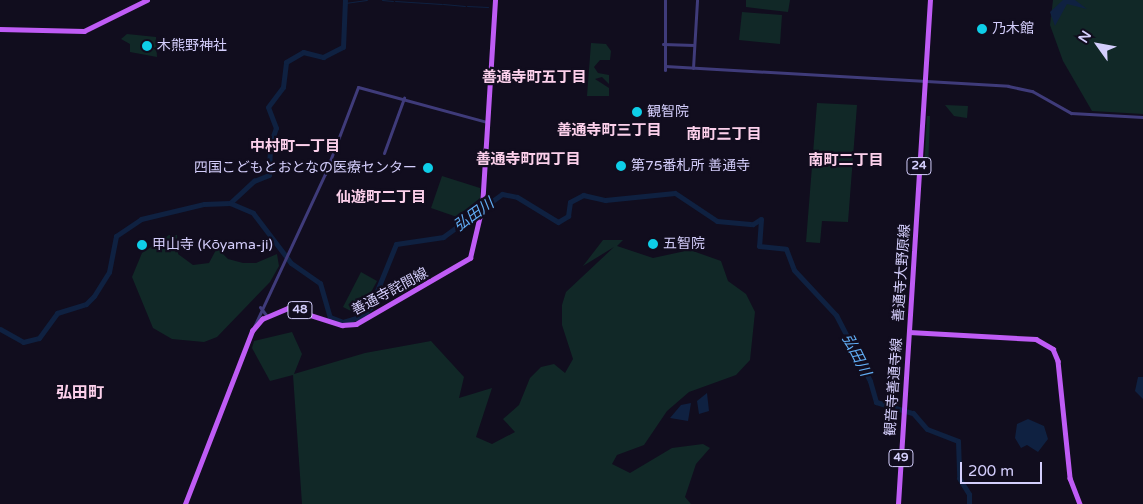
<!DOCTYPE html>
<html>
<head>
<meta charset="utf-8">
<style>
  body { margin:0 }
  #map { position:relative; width:1143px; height:504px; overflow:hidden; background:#110d1e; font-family:"Varela Round","Noto Sans JP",sans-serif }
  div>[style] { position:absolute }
  .green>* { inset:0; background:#112827 }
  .water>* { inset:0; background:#0f2141 }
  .stream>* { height:1px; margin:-0.5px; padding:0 0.5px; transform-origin:0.5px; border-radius:0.5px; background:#0f2141 }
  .river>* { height:5px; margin:-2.5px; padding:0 2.5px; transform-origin:2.5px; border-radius:2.5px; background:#0f2141 }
  .minor>* { height:3px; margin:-1.5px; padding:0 1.5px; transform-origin:1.5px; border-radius:1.5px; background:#3f3b7a }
  .major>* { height:4.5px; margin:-2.25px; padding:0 2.25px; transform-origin:2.25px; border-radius:2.25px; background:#bf5cf5 }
  .dots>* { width:14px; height:14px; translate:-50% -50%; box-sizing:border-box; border:2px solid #110d1e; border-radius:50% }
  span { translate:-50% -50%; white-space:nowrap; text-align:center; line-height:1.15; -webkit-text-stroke:4.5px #110d1e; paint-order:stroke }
  .shield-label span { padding:1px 4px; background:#110d1e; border:1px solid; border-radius:4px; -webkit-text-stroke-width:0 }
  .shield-label { font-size:12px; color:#d4cefc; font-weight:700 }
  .poi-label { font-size:14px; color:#d4cefc }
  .left { translate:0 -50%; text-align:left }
  .right { translate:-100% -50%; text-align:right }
  .street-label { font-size:14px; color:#d4cefc }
  .neighbourhood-label { font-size:15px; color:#fcd0eb; font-weight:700 }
  .water-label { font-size:15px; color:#62aef5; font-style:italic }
  .quarter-label { font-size:16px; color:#fcd0eb; font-weight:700 }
  .north { position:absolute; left:1073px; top:20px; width:50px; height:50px; -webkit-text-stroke:4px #110d1e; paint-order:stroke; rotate:302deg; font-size:14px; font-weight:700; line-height:20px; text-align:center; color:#d4cefc }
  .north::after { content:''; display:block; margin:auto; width:18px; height:22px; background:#d4cefc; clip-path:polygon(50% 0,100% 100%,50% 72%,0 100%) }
  .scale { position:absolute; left:960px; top:462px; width:82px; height:22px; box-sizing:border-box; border:2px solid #d4cefc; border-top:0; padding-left:6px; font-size:15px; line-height:18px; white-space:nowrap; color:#d4cefc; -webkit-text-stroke:4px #110d1e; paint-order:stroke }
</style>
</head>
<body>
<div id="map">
  <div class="green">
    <div style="clip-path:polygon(746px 0,790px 0,788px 12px,746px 7px)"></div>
    <div style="clip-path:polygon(1053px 0,1143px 0,1143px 114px,1092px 111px,1063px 61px,1050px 25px)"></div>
    <div style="clip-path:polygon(742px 12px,782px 15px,780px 44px,739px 40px)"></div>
    <div style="clip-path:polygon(127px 34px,156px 37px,157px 57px,130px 52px,130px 44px,121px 39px)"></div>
    <div style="clip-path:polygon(591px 43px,606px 44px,611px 51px,610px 60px,600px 60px,594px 67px,598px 73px,609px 75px,609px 84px,602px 77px,595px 79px,609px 88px,609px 96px,587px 96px)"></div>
    <div style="clip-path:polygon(817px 103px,857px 105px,848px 222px,822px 221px,820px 243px,806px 242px)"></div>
    <div style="clip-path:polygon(945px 105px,968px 106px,967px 118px,954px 116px)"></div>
    <div style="clip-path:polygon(927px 116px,930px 116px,928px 170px,924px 170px)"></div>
    <div style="clip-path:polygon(442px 176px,480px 188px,480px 198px,457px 217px,431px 208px)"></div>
    <div style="clip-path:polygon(169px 235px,177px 235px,178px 254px,193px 265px,209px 263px,217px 248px,228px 259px,243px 263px,256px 263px,277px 254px,279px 266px,270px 282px,217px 337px,204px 342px,172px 339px,153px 328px,132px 277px,142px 253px)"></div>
    <div style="clip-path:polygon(603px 240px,623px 240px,617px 246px,653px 258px,690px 250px,721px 261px,728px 281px,746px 294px,755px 312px,750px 360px,736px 375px,689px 392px,667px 411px,644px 445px,617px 455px,612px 464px,630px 473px,672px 448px,703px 444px,710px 448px,696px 464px,685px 497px,691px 504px,302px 504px,293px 375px,270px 381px,252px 348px,254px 341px,292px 332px,302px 354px,294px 374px,365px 353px,431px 341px,464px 377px,459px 398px,492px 388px,476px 437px,492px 444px,515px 432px,503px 419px,519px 405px,530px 378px,541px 367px,554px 364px,565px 373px,573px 359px,562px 325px,562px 305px,566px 292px,614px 247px,583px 266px)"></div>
    <div style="clip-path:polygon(361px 272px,377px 281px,359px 315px,343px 307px)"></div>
  </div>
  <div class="water">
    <div style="clip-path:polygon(1063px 0,1075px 0,1087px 9px,1067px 4px,1055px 26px,1050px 12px)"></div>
    <div style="clip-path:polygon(1138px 377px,1143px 377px,1143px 399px,1135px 391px)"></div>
    <div style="clip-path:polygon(707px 393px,709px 411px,699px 414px,697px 401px)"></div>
    <div style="clip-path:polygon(691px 403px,688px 421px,670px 418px,681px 405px)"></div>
    <div style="clip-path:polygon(1028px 419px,1044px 426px,1048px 439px,1038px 452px,1027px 445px,1021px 448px,1015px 438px,1017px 424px)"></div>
  </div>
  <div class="stream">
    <div style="left:382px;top:0;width:11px;rotate:5deg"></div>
    <div style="left:395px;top:1px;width:47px;rotate:3.7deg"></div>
    <div style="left:345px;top:3px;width:22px;rotate:-8deg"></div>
    <div style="left:443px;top:4px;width:22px;rotate:5deg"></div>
    <div style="left:467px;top:6px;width:21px;rotate:3deg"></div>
  </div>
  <div class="river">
    <div style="left:230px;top:203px;width:33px;rotate:-43deg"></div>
    <div style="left:254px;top:181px;width:16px;rotate:-22deg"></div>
    <div style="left:269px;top:175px;width:30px;rotate:-88deg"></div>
    <div style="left:270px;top:145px;width:18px;rotate:-71deg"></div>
    <div style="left:276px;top:128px;width:22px;rotate:-111deg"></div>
    <div style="left:268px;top:107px;width:25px;rotate:-53deg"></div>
    <div style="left:283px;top:87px;width:25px;rotate:-83deg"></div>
    <div style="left:286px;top:62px;width:20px;rotate:-30deg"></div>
    <div style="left:303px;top:52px;width:21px;rotate:14deg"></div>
    <div style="left:323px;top:57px;width:22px;rotate:-27deg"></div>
    <div style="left:343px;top:47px;width:47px;rotate:-87.6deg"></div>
    <div style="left:0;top:329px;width:26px;rotate:29deg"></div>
    <div style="left:23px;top:342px;width:16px;rotate:-14deg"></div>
    <div style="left:39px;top:338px;width:31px;rotate:-54deg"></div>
    <div style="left:57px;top:313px;width:30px;rotate:-17deg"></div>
    <div style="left:86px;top:304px;width:11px;rotate:-45deg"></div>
    <div style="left:94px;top:296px;width:28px;rotate:-58deg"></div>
    <div style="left:109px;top:272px;width:37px;rotate:-79deg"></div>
    <div style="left:116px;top:236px;width:30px;rotate:-34deg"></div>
    <div style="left:141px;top:219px;width:65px;rotate:-13.4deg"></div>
    <div style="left:204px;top:204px;width:26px;rotate:-2deg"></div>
    <div style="left:230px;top:203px;width:25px;rotate:23deg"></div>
    <div style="left:253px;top:213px;width:63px;rotate:52.8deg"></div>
    <div style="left:291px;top:263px;width:35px;rotate:35deg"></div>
    <div style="left:320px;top:283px;width:35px;rotate:74deg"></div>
    <div style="left:330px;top:317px;width:14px;rotate:21deg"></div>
    <div style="left:343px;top:322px;width:21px;rotate:-17deg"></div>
    <div style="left:363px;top:316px;width:11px;rotate:-49deg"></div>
    <div style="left:370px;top:308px;width:69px;rotate:-67.9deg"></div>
    <div style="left:396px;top:244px;width:48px;rotate:-8.5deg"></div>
    <div style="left:443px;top:237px;width:73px;rotate:-36.1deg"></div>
    <div style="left:502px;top:194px;width:15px;rotate:11deg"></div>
    <div style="left:517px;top:197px;width:48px;rotate:31.4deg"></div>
    <div style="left:558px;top:222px;width:12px;rotate:-31deg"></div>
    <div style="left:568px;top:216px;width:14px;rotate:-82deg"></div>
    <div style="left:570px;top:202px;width:15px;rotate:-28deg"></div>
    <div style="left:583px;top:195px;width:23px;rotate:13deg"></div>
    <div style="left:605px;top:200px;width:70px;rotate:-5.7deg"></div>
    <div style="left:675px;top:193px;width:50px;rotate:33.7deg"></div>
    <div style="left:717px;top:221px;width:36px;rotate:5deg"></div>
    <div style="left:753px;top:224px;width:9px;rotate:-32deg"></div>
    <div style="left:761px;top:219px;width:27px;rotate:94deg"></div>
    <div style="left:759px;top:246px;width:27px;rotate:6deg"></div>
    <div style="left:786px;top:249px;width:22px;rotate:69deg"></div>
    <div style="left:794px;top:270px;width:62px;rotate:47deg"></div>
    <div style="left:836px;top:315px;width:74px;rotate:62.7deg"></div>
    <div style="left:870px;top:381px;width:22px;rotate:74deg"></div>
    <div style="left:876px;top:402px;width:39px;rotate:17deg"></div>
    <div style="left:913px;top:413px;width:21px;rotate:49deg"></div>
    <div style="left:927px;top:429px;width:33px;rotate:21deg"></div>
    <div style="left:958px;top:441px;width:37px;rotate:88deg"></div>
    <div style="left:959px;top:478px;width:19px;rotate:58deg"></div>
    <div style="left:969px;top:494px;width:10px;rotate:90deg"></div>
  </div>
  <div class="minor">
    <div style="left:665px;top:0;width:70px;rotate:90deg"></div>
    <div style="left:663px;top:44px;width:31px;rotate:2deg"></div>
    <div style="left:665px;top:66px;width:344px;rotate:3.3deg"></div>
    <div style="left:1008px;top:86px;width:25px;rotate:12deg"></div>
    <div style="left:1032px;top:91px;width:45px;rotate:29.4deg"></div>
    <div style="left:1071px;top:113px;width:72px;rotate:3.2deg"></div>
    <div style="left:693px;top:68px;width:68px;rotate:-86.6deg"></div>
    <div style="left:384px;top:153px;width:59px;rotate:-70deg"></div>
    <div style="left:260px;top:307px;width:10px;rotate:53deg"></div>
    <div style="left:252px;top:331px;width:173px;rotate:-65.1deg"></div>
    <div style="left:325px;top:174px;width:93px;rotate:-69.2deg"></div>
    <div style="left:358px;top:87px;width:134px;rotate:15.2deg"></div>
  </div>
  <div class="major">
    <div style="left:0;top:29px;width:84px;rotate:1.4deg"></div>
    <div style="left:84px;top:31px;width:70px;rotate:-26.2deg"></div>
    <div style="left:909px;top:332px;width:127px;rotate:3.2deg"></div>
    <div style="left:1036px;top:339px;width:20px;rotate:30deg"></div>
    <div style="left:1053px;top:349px;width:13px;rotate:67deg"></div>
    <div style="left:1058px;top:361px;width:118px;rotate:84.1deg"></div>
    <div style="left:1070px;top:478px;width:28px;rotate:69deg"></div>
    <div style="left:185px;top:504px;width:186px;rotate:-68.8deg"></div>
    <div style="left:252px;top:331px;width:16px;rotate:-50deg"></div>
    <div style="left:262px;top:319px;width:28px;rotate:-23deg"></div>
    <div style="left:288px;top:308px;width:57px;rotate:17.5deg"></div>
    <div style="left:342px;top:325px;width:14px;rotate:-4deg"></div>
    <div style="left:356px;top:324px;width:132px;rotate:-30.1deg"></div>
    <div style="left:470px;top:258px;width:52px;rotate:-76.8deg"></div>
    <div style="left:482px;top:207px;width:207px;rotate:-86.4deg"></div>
    <div style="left:898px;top:504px;width:505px;rotate:-86.37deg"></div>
  </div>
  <div class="dots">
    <div style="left:982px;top:29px;background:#0ecee8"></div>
    <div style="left:147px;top:46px;background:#0ecee8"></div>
    <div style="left:637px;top:112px;background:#0ecee8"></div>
    <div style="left:621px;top:166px;background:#0ecee8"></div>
    <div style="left:428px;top:168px;background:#0ecee8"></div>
    <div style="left:653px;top:244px;background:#0ecee8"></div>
    <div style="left:142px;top:245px;background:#0ecee8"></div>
  </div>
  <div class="shield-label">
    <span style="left:919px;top:166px">24</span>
    <span style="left:300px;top:310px">48</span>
    <span style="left:901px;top:458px">49</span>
  </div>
  <div class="poi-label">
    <span class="left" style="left:992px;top:29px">乃木館</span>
    <span class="left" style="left:157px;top:46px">木熊野神社</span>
    <span class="left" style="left:647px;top:112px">観智院</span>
    <span class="left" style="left:631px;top:166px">第75番札所 善通寺</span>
    <span class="right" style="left:417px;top:168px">四国こどもとおとなの医療センター</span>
    <span class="left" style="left:663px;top:244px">五智院</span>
    <span class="left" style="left:152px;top:245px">甲山寺 (Kōyama-ji)</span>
  </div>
  <div class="street-label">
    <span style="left:902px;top:273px;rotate:-86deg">善通寺大野原線</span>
    <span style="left:390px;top:292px;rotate:-28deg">善通寺詫間線</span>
    <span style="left:894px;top:387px;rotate:-86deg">観音寺善通寺線</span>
  </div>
  <div class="neighbourhood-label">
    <span style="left:534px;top:78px">善通寺町五丁目</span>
    <span style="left:609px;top:131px">善通寺町三丁目</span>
    <span style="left:724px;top:135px">南町三丁目</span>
    <span style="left:295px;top:147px">中村町一丁目</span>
    <span style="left:528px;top:160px">善通寺町四丁目</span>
    <span style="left:846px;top:161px">南町二丁目</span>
    <span style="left:381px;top:198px">仙遊町二丁目</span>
  </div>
  <div class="water-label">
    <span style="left:474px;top:215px;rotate:-36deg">弘田川</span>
    <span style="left:856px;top:355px;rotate:63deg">弘田川</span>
  </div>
  <div class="quarter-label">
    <span style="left:80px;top:393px">弘田町</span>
  </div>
  <div class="north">N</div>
  <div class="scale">200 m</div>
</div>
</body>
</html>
